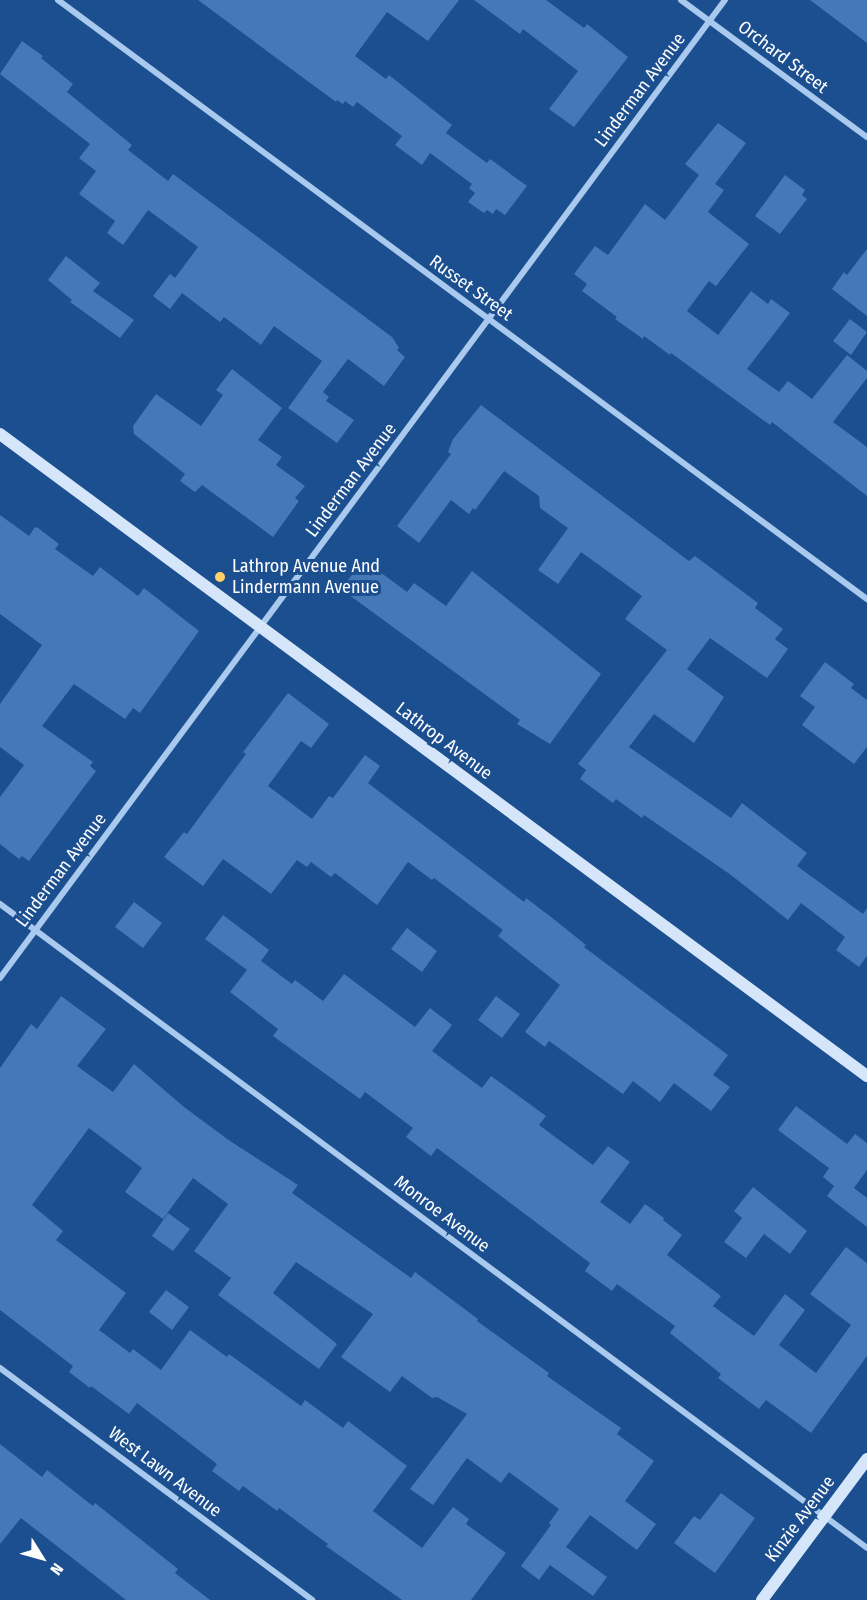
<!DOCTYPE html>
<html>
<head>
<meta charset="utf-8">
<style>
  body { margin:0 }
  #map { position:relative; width:867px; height:1600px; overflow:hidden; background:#1b4f8f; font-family:"Fira Sans Condensed",sans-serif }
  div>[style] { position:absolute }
  .building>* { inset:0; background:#4478b7 }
  .street>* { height:6px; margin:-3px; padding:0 3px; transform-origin:3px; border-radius:3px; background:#a9c9ee }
  .secondary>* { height:12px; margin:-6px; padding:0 6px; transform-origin:6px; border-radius:6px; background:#d6e6fa }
  .dots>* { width:16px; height:16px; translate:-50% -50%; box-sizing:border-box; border:3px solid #1b4f8f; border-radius:50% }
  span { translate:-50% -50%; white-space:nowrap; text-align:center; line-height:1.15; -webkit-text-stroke:6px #1b4f8f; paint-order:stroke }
  .street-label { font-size:18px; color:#fff }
  .poi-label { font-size:18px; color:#fff }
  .left { translate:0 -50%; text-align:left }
  .north { position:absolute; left:12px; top:1528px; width:60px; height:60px; -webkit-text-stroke:4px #1b4f8f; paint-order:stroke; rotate:127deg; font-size:16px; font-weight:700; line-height:24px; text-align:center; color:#fff }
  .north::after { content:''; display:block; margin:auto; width:21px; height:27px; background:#fff; clip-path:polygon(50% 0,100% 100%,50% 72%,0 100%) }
</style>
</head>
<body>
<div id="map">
  <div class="building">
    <div style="clip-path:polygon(198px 0,459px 0,428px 41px,387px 12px,355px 56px,386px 79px,389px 75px,452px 125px,446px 133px,487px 163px,490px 159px,527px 186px,505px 215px,496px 209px,493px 214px,487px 210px,484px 213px,468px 202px,475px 193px,469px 188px,472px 184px,430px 153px,422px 165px,395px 145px,402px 136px,357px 102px,353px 107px,345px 101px,343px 104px,337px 100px,336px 102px)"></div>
    <div style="clip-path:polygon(474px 0,546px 0,584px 28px,587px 24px,628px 57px,574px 127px,549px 109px,578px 71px,523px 29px,520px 34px)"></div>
    <div style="clip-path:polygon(810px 0,867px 0,867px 43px,846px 27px)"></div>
    <div style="clip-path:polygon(22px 41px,43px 56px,41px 58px,73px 84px,67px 92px,132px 145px,128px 150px,168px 181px,173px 174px,392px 337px,399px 348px,397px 350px,405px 357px,384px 386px,348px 359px,323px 392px,329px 397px,326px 401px,354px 420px,337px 443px,288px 408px,322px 361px,274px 326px,261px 345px,224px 317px,220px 322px,182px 293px,170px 309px,153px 296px,170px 274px,175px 278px,198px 247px,148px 210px,123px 245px,107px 233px,115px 221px,79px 194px,96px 171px,79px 158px,90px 144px,0 74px)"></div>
    <div style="clip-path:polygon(718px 123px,746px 143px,715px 184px,724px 190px,708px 212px,749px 244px,716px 286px,709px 281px,687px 311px,718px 335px,751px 291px,768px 304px,771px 299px,790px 313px,747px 369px,779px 392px,788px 381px,812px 399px,847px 355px,867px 371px,867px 378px,833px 422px,867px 447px,867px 496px,772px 422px,770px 425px,671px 353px,670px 355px,644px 336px,643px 339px,615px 319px,617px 317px,582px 291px,587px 284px,574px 274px,595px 246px,608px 255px,645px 204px,665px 220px,699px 175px,685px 164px)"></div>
    <div style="clip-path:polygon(785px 175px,805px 190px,802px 195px,807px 199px,780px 234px,755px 216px)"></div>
    <div style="clip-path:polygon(867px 249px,867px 316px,832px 289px,844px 272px,847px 275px)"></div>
    <div style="clip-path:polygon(66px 256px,100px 283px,93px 291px,134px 320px,120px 338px,70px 302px,72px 300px,48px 280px)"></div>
    <div style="clip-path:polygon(850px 319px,867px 332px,851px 355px,833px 341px)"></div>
    <div style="clip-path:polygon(232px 369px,282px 408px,258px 440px,282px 457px,276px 465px,305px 486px,295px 498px,299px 501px,273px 537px,202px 485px,195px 492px,180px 481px,185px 474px,134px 434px,133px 426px,156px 394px,201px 426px,223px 395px,216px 390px)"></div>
    <div style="clip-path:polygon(481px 405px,689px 561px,695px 556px,758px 603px,755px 608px,783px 629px,775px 639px,788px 649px,767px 678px,710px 638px,687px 669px,724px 697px,694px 743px,654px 714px,629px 747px,731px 818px,742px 803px,807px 853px,797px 866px,863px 914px,867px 908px,867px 956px,859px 967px,836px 950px,845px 937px,801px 903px,788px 920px,731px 875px,644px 815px,642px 818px,616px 799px,613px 803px,580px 779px,586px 770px,578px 764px,667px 650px,625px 619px,642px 596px,581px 552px,558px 584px,538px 570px,568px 528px,540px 508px,539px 496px,504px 471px,475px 510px,473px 508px,469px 514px,451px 500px,419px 543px,397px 526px,451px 454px,448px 452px,453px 439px)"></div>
    <div style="clip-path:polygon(0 515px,29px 536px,35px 527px,38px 528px,59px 544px,55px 549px,93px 576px,100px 567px,138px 596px,144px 588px,199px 631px,140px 713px,133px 708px,125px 719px,74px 684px,42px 726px,93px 762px,90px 766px,96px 771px,29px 861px,22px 856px,19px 859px,0 844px,0 797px,24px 765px,0 747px,0 704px,42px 645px,0 614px)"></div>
    <div style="clip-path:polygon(358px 567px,371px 576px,376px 569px,407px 592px,414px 583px,446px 606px,472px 571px,601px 674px,550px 744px,517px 724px,520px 720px,341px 589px)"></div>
    <div style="clip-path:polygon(825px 662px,854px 684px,851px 688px,867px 700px,867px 747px,854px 764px,802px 725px,815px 707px,800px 696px)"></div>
    <div style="clip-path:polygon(288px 693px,329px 724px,311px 748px,301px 741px,268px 786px,312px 819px,329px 796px,333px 798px,365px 755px,380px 766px,368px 783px,524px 902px,526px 898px,551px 917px,586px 945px,584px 947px,728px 1055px,713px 1075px,730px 1087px,711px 1111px,674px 1083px,660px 1102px,633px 1081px,623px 1094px,549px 1041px,545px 1047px,525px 1032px,560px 985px,498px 936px,503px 930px,434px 878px,432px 880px,408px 862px,377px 905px,335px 873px,331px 877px,311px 862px,307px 867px,297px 860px,271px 894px,223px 859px,203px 886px,164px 857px,184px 832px,187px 834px,246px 754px,243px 752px)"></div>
    <div style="clip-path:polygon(134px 902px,162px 923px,143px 948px,115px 927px)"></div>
    <div style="clip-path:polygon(223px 915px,269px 950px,261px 961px,292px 984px,295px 980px,323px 1001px,344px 974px,415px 1027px,430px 1008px,452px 1025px,432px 1051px,482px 1088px,491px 1076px,546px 1116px,539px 1125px,593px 1165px,608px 1146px,630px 1162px,600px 1202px,630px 1224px,645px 1204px,664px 1218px,663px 1220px,682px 1235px,667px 1255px,721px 1296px,713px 1306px,754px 1336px,785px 1294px,805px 1310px,779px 1345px,816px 1373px,851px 1325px,810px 1294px,846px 1247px,867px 1263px,867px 1356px,811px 1433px,766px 1400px,759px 1409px,718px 1378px,721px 1374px,670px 1333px,675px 1326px,617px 1284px,612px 1291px,585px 1271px,590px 1263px,437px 1148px,431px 1156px,406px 1137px,413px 1128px,365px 1092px,360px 1099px,273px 1036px,278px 1029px,230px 992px,247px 970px,205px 939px)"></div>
    <div style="clip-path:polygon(407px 928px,437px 951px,422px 972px,391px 949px)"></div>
    <div style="clip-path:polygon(61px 996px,106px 1029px,77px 1066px,113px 1092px,134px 1064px,184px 1107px,230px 1141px,298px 1185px,292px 1193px,411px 1278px,415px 1272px,478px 1319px,477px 1321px,549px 1373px,547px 1376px,621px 1428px,617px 1434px,654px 1461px,625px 1501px,656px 1524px,637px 1550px,590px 1515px,566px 1547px,607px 1577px,593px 1596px,550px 1565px,539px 1580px,521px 1566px,551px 1525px,549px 1523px,559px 1509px,509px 1472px,501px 1483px,467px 1458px,433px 1505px,410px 1489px,467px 1414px,437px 1397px,432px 1398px,402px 1376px,390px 1392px,341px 1357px,373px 1314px,296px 1262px,273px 1293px,337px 1344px,319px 1369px,218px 1295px,231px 1278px,194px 1251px,228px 1204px,193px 1178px,163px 1219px,125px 1192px,142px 1168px,89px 1128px,32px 1205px,63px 1231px,56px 1240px,126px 1293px,99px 1330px,130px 1353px,133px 1349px,161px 1370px,190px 1330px,227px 1357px,229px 1354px,301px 1406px,305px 1400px,343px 1428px,348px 1421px,407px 1466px,373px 1511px,422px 1548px,453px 1507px,469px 1519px,466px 1524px,506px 1553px,471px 1600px,402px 1600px,326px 1546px,328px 1544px,279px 1508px,277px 1511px,243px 1486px,239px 1491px,212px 1471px,217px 1464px,137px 1403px,129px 1414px,91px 1386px,90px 1388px,69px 1372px,73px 1366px,0 1310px,0 1068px,31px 1024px,37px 1029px)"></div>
    <div style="clip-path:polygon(496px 996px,520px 1014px,502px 1038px,478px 1020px)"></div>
    <div style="clip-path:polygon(796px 1106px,847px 1144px,855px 1134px,867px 1143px,867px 1170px,854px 1188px,867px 1198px,867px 1227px,827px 1196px,834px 1186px,823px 1177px,829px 1168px,778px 1130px)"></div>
    <div style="clip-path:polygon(753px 1187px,807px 1231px,790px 1254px,764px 1234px,746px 1258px,724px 1242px,742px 1218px,734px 1211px)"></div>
    <div style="clip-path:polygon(168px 1213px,190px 1229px,173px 1251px,152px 1236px)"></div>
    <div style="clip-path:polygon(166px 1290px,189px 1307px,172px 1330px,149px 1312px)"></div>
    <div style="clip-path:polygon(0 1444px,42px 1477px,47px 1470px,93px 1506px,95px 1503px,178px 1569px,175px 1573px,210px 1600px,126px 1600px,21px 1518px,0 1544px)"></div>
    <div style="clip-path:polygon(721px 1493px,755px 1518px,715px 1573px,674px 1543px,694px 1516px,700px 1520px)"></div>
  </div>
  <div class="street">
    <div style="left:58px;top:0;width:1007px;rotate:36.52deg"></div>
    <div style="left:681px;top:0;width:231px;rotate:36.4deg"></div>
    <div style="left:0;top:904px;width:1080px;rotate:36.6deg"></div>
    <div style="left:0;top:978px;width:1217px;rotate:-53.45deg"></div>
    <div style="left:0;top:1368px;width:389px;rotate:36.6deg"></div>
  </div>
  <div class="secondary">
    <div style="left:0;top:434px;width:1079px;rotate:36.52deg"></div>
    <div style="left:762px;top:1600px;width:176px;rotate:-53.3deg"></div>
  </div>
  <div class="dots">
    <div style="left:220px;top:577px;background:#ffd166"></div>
  </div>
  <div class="street-label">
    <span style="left:783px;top:57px;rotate:37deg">Orchard Street</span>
    <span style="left:640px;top:90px;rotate:-53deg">Linderman Avenue</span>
    <span style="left:471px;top:288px;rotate:36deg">Russet Street</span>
    <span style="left:351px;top:480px;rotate:-53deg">Linderman Avenue</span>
    <span style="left:444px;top:741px;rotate:37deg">Lathrop Avenue</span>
    <span style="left:61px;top:870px;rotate:-53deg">Linderman Avenue</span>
    <span style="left:442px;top:1214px;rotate:37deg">Monroe Avenue</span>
    <span style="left:165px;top:1472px;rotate:37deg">West Lawn Avenue</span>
    <span style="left:800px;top:1519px;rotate:-53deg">Kinzie Avenue</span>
  </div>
  <div class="poi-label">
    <span class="left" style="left:232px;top:577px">Lathrop Avenue And<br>Lindermann Avenue</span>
  </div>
  <div class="north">N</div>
</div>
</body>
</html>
